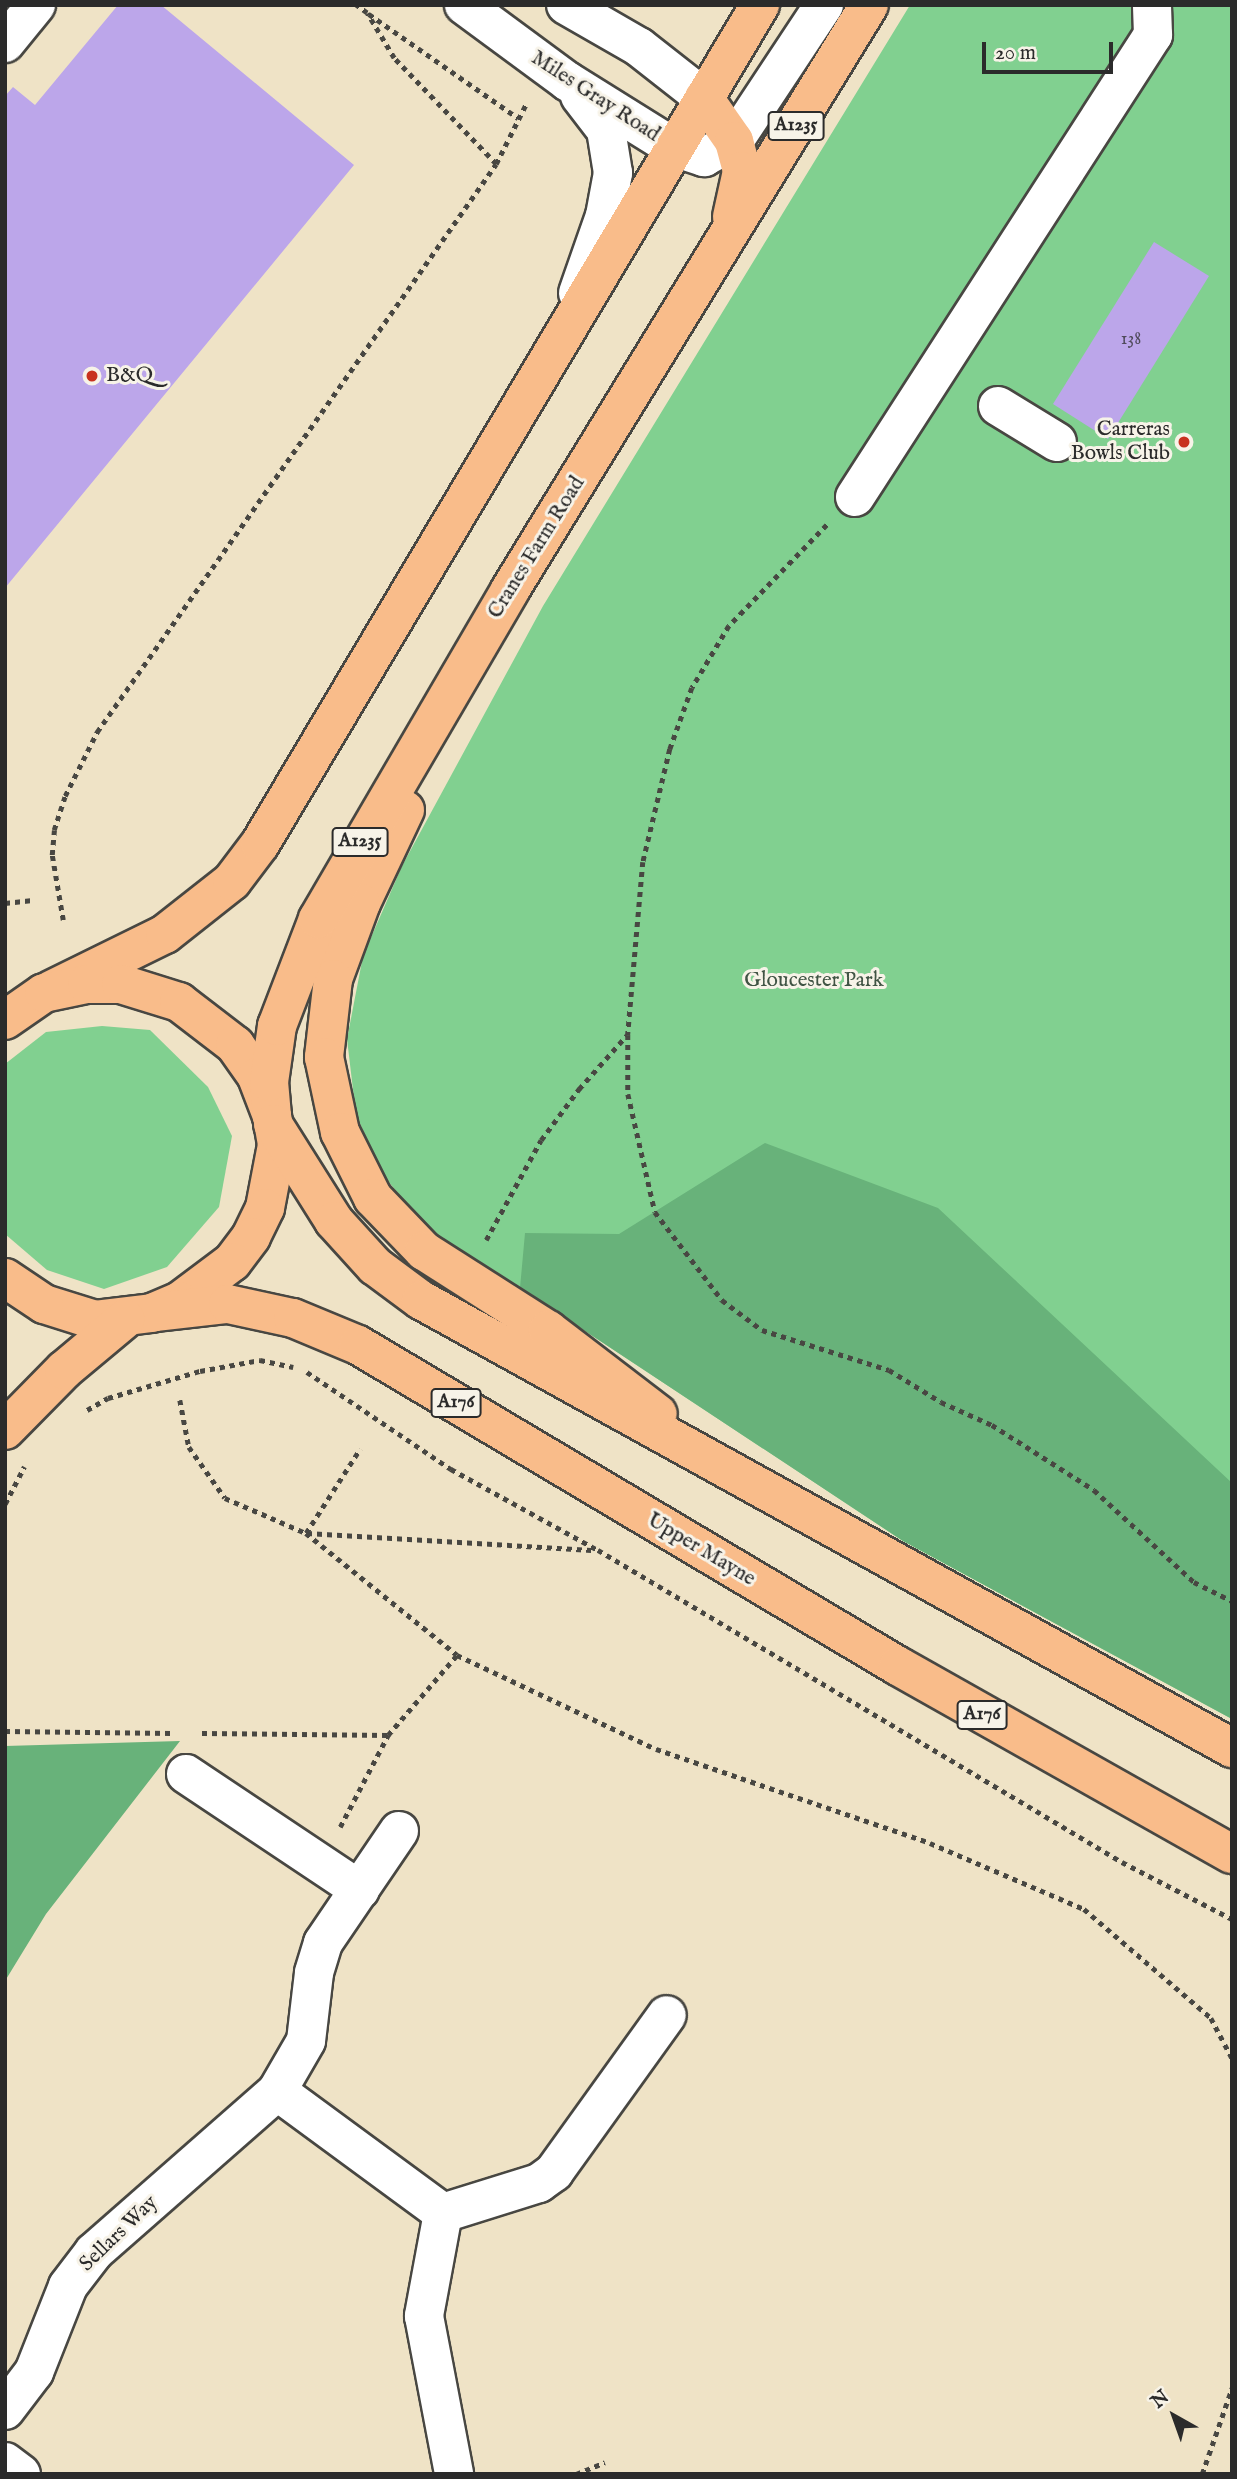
<!DOCTYPE html>
<html>
<head>
<meta charset="utf-8">
<style>
  body { margin:0 }
  #map { position:relative; width:1237px; height:2479px; overflow:hidden; background:#efe3c6; font-family:"IM FELL English",serif }
  div>[style] { position:absolute }
  .green>* { inset:0; background:#81d090 }
  .forest>* { inset:0; background:#68b27a }
  .building>* { inset:0; background:#bca6ea }
  .path>* { height:4.5px; margin-top:-2.25px; transform-origin:0; background:repeating-linear-gradient(90deg,#484742 0 5px,transparent 0 10px) }
  .roads { filter:drop-shadow(2px 0 #484742) drop-shadow(-2px 0 #484742) drop-shadow(0 2px #484742) drop-shadow(0 -2px #484742) }
  .minor>* { height:38px; margin:-19px; padding:0 19px; transform-origin:19px; border-radius:19px; background:#fff }
  .major>* { height:38px; margin:-19px; padding:0 19px; transform-origin:19px; border-radius:19px; background:#f9bc8a }
  .dots>* { width:19px; height:19px; translate:-50% -50%; box-sizing:border-box; border:4px solid #f7f3e8; border-radius:50% }
  span { translate:-50% -50%; white-space:nowrap; text-align:center; line-height:1.15; -webkit-text-stroke:6px #f7f3e8; paint-order:stroke }
  .number-label { font-size:18px; color:#4f4a5b }
  .number-label span { -webkit-text-stroke-width:0 }
  .shield-label span { padding:2px 5px; background:#f7f3e8; border:2px solid; border-radius:5px; -webkit-text-stroke-width:0 }
  .shield-label { font-size:19px; color:#2b2b2b; font-weight:700 }
  .street-label { font-size:21px; color:#2b2b2b }
  .poi-label { font-size:21px; color:#2b2b2b }
  .left { translate:0 -50%; text-align:left }
  .right { translate:-100% -50%; text-align:right }
  .park-label { font-size:21px; color:#405444 }
  .frame { position:absolute; inset:0; border:7px solid #2b2b2b; pointer-events:none }
  .north { position:absolute; left:1139px; top:2381px; width:70px; height:70px; -webkit-text-stroke:5px #f7f3e8; paint-order:stroke; rotate:320deg; font-size:19px; font-weight:700; line-height:28px; text-align:center; color:#2b2b2b }
  .north::after { content:''; display:block; margin:auto; width:24px; height:32px; background:#2b2b2b; clip-path:polygon(50% 0,100% 100%,50% 72%,0 100%) }
  .scale { position:absolute; left:982px; top:42px; width:131px; height:32px; box-sizing:border-box; border:4px solid #2b2b2b; border-top:0; padding-left:9px; font-size:21px; line-height:24px; white-space:nowrap; color:#2b2b2b; -webkit-text-stroke:5px #f7f3e8; paint-order:stroke }
</style>
</head>
<body>
<div id="map">
  <div class="green">
    <div style="clip-path:polygon(910px 5px,1232px 5px,1232px 1719px,903px 1541px,520px 1288px,436px 1241px,384px 1176px,356px 1115px,347px 1039px,363px 956px,402px 866px,543px 606px)"></div>
    <div style="clip-path:polygon(102px 1026px,150px 1030px,208px 1087px,232px 1136px,219px 1207px,167px 1267px,104px 1289px,47px 1270px,5px 1234px,5px 1064px,46px 1032px)"></div>
  </div>
  <div class="forest">
    <div style="clip-path:polygon(765px 1143px,938px 1208px,1232px 1483px,1232px 1719px,903px 1541px,520px 1288px,525px 1233px,619px 1234px)"></div>
    <div style="clip-path:polygon(180px 1741px,46px 1914px,5px 1981px,5px 1746px)"></div>
  </div>
  <div class="building">
    <div style="clip-path:polygon(118px 5px,161px 5px,354px 165px,5px 588px,5px 96px,13px 87px,35px 105px)"></div>
    <div style="clip-path:polygon(1154px 242px,1209px 276px,1108px 439px,1053px 404px)"></div>
  </div>
  <div class="path">
    <div style="left:369px;top:14px;width:182px;rotate:34.9deg"></div>
    <div style="left:496px;top:164px;width:69px;rotate:-63.4deg"></div>
    <div style="left:827px;top:525px;width:141px;rotate:134.1deg"></div>
    <div style="left:729px;top:626px;width:72px;rotate:120.8deg"></div>
    <div style="left:692px;top:688px;width:65px;rotate:109.8deg"></div>
    <div style="left:670px;top:749px;width:116px;rotate:103.4deg"></div>
    <div style="left:643px;top:862px;width:174px;rotate:95deg"></div>
    <div style="left:628px;top:1035px;width:59px;rotate:90deg"></div>
    <div style="left:628px;top:1094px;width:121px;rotate:77.1deg"></div>
    <div style="left:655px;top:1212px;width:111px;rotate:52.7deg"></div>
    <div style="left:722px;top:1300px;width:50px;rotate:36.9deg"></div>
    <div style="left:762px;top:1330px;width:133px;rotate:17.5deg"></div>
    <div style="left:889px;top:1370px;width:61px;rotate:31.6deg"></div>
    <div style="left:941px;top:1402px;width:56px;rotate:24.3deg"></div>
    <div style="left:992px;top:1425px;width:121px;rotate:32.5deg"></div>
    <div style="left:1094px;top:1490px;width:136px;rotate:42.6deg"></div>
    <div style="left:1194px;top:1582px;width:42px;rotate:26.6deg"></div>
    <div style="left:5px;top:903px;width:28px;rotate:-6deg"></div>
    <div style="left:63px;top:920px;width:66px;rotate:-99.6deg"></div>
    <div style="left:52px;top:855px;width:25px;rotate:-85deg"></div>
    <div style="left:54px;top:830px;width:36px;rotate:-72deg"></div>
    <div style="left:65px;top:796px;width:72px;rotate:-63.4deg"></div>
    <div style="left:97px;top:732px;width:694px;rotate:-54.91deg"></div>
    <div style="left:496px;top:164px;width:147px;rotate:-133.9deg"></div>
    <div style="left:394px;top:58px;width:52px;rotate:-121deg"></div>
    <div style="left:367px;top:13px;width:14px;rotate:-144deg"></div>
    <div style="left:486px;top:1240px;width:114px;rotate:-61.2deg"></div>
    <div style="left:541px;top:1140px;width:64px;rotate:-53.3deg"></div>
    <div style="left:579px;top:1089px;width:72px;rotate:-48.4deg"></div>
    <div style="left:307px;top:1372px;width:174px;rotate:34deg"></div>
    <div style="left:451px;top:1469px;width:168px;rotate:28.9deg"></div>
    <div style="left:598px;top:1550px;width:610px;rotate:30.77deg"></div>
    <div style="left:1122px;top:1862px;width:124px;rotate:27.4deg"></div>
    <div style="left:180px;top:1400px;width:48px;rotate:79.2deg"></div>
    <div style="left:189px;top:1447px;width:62px;rotate:54.8deg"></div>
    <div style="left:225px;top:1498px;width:88px;rotate:23.4deg"></div>
    <div style="left:306px;top:1533px;width:100px;rotate:-57.3deg"></div>
    <div style="left:87px;top:1410px;width:24px;rotate:-30deg"></div>
    <div style="left:108px;top:1398px;width:96px;rotate:-16.4deg"></div>
    <div style="left:200px;top:1371px;width:61px;rotate:-10.4deg"></div>
    <div style="left:260px;top:1360px;width:34px;rotate:12deg"></div>
    <div style="left:5px;top:1504px;width:42px;rotate:-62.8deg"></div>
    <div style="left:306px;top:1533px;width:194px;rotate:38.9deg"></div>
    <div style="left:457px;top:1655px;width:220px;rotate:25.3deg"></div>
    <div style="left:656px;top:1749px;width:290px;rotate:18.9deg"></div>
    <div style="left:930px;top:1843px;width:168px;rotate:23.2deg"></div>
    <div style="left:1084px;top:1909px;width:167px;rotate:40.6deg"></div>
    <div style="left:1211px;top:2018px;width:45px;rotate:62.3deg"></div>
    <div style="left:307px;top:1533px;width:289px;rotate:3.4deg"></div>
    <div style="left:5px;top:1731px;width:167px;rotate:0.7deg"></div>
    <div style="left:202px;top:1733px;width:186px;rotate:0.6deg"></div>
    <div style="left:388px;top:1735px;width:106px;rotate:-49.2deg"></div>
    <div style="left:340px;top:1827px;width:104px;rotate:-62.4deg"></div>
    <div style="left:576px;top:2474px;width:31px;rotate:-22deg"></div>
    <div style="left:1202px;top:2474px;width:91px;rotate:-70.8deg"></div>
  </div>
  <div class="roads">
    <div class="minor">
      <div style="left:464px;top:5px;width:128px;rotate:36.4deg"></div>
      <div style="left:567px;top:81px;width:125px;rotate:31.9deg"></div>
      <div style="left:673px;top:147px;width:33px;rotate:18deg"></div>
      <div style="left:704px;top:157px;width:34px;rotate:-28deg"></div>
      <div style="left:734px;top:141px;width:163px;rotate:-56.5deg"></div>
      <div style="left:566px;top:5px;width:84px;rotate:29.9deg"></div>
      <div style="left:639px;top:47px;width:83px;rotate:38.1deg"></div>
      <div style="left:5px;top:43px;width:49px;rotate:-50.8deg"></div>
      <div style="left:578px;top:293px;width:82px;rotate:-70.7deg"></div>
      <div style="left:605px;top:216px;width:44px;rotate:-79.5deg"></div>
      <div style="left:613px;top:173px;width:44px;rotate:-99.2deg"></div>
      <div style="left:606px;top:130px;width:43px;rotate:-127.4deg"></div>
      <div style="left:998px;top:406px;width:69px;rotate:31.4deg"></div>
      <div style="left:855px;top:497px;width:550px;rotate:-57.18deg"></div>
      <div style="left:1153px;top:35px;width:30px;rotate:-92deg"></div>
      <div style="left:186px;top:1774px;width:209px;rotate:33.7deg"></div>
      <div style="left:399px;top:1831px;width:135px;rotate:124.2deg"></div>
      <div style="left:323px;top:1943px;width:31px;rotate:107deg"></div>
      <div style="left:314px;top:1973px;width:68px;rotate:96.7deg"></div>
      <div style="left:306px;top:2041px;width:58px;rotate:120.1deg"></div>
      <div style="left:277px;top:2091px;width:206px;rotate:36.3deg"></div>
      <div style="left:443px;top:2213px;width:101px;rotate:-17.4deg"></div>
      <div style="left:539px;top:2183px;width:19px;rotate:-36deg"></div>
      <div style="left:554px;top:2172px;width:193px;rotate:-54.3deg"></div>
      <div style="left:443px;top:2213px;width:105px;rotate:100.5deg"></div>
      <div style="left:424px;top:2316px;width:161px;rotate:79.2deg"></div>
      <div style="left:5px;top:2410px;width:48px;rotate:-52.7deg"></div>
      <div style="left:34px;top:2372px;width:92px;rotate:-68.4deg"></div>
      <div style="left:68px;top:2286px;width:43px;rotate:-52.6deg"></div>
      <div style="left:94px;top:2252px;width:244px;rotate:-41.3deg"></div>
      <div style="left:5px;top:2462px;width:20px;rotate:37deg"></div>
    </div>
    <div class="major">
      <div style="left:704px;top:98px;width:52px;rotate:55.1deg"></div>
      <div style="left:734px;top:141px;width:31px;rotate:75deg"></div>
      <div style="left:742px;top:171px;width:47px;rotate:102.3deg"></div>
      <div style="left:405px;top:810px;width:103px;rotate:115.3deg"></div>
      <div style="left:361px;top:903px;width:81px;rotate:110.2deg"></div>
      <div style="left:333px;top:979px;width:79px;rotate:96.6deg"></div>
      <div style="left:324px;top:1057px;width:77px;rotate:78deg"></div>
      <div style="left:340px;top:1132px;width:74px;rotate:63.4deg"></div>
      <div style="left:373px;top:1198px;width:74px;rotate:46.1deg"></div>
      <div style="left:424px;top:1251px;width:147px;rotate:32.5deg"></div>
      <div style="left:548px;top:1330px;width:138px;rotate:37.4deg"></div>
      <div style="left:51px;top:990px;width:127px;rotate:-26.2deg"></div>
      <div style="left:165px;top:934px;width:85px;rotate:-38.3deg"></div>
      <div style="left:232px;top:881px;width:46px;rotate:-52.9deg"></div>
      <div style="left:260px;top:844px;width:977px;rotate:-59.21deg"></div>
      <div style="left:5px;top:1020px;width:47px;rotate:-34.7deg"></div>
      <div style="left:44px;top:993px;width:44px;rotate:-11.8deg"></div>
      <div style="left:87px;top:984px;width:34px"></div>
      <div style="left:121px;top:984px;width:61px;rotate:17.2deg"></div>
      <div style="left:179px;top:1002px;width:71px;rotate:37.5deg"></div>
      <div style="left:235px;top:1045px;width:39px;rotate:55deg"></div>
      <div style="left:257px;top:1077px;width:42px;rotate:69deg"></div>
      <div style="left:272px;top:1116px;width:29px;rotate:80deg"></div>
      <div style="left:277px;top:1145px;width:64px;rotate:100.8deg"></div>
      <div style="left:265px;top:1208px;width:32px;rotate:116deg"></div>
      <div style="left:251px;top:1237px;width:31px;rotate:127deg"></div>
      <div style="left:232px;top:1262px;width:65px;rotate:143.1deg"></div>
      <div style="left:180px;top:1301px;width:30px;rotate:157deg"></div>
      <div style="left:152px;top:1313px;width:57px;rotate:173deg"></div>
      <div style="left:95px;top:1320px;width:53px;rotate:-162.6deg"></div>
      <div style="left:44px;top:1304px;width:47px;rotate:-146.3deg"></div>
      <div style="left:272px;top:1116px;width:34px;rotate:-95deg"></div>
      <div style="left:269px;top:1082px;width:57px;rotate:-81.9deg"></div>
      <div style="left:277px;top:1026px;width:115px;rotate:-69deg"></div>
      <div style="left:318px;top:919px;width:381px;rotate:-59.7deg"></div>
      <div style="left:510px;top:590px;width:686px;rotate:-58.46deg"></div>
      <div style="left:273px;top:1124px;width:115px;rotate:57.8deg"></div>
      <div style="left:334px;top:1221px;width:61px;rotate:47.7deg"></div>
      <div style="left:375px;top:1266px;width:57px;rotate:36.5deg"></div>
      <div style="left:421px;top:1300px;width:927px;rotate:28.92deg"></div>
      <div style="left:155px;top:1312px;width:73px;rotate:-6.3deg"></div>
      <div style="left:228px;top:1304px;width:66px;rotate:12.2deg"></div>
      <div style="left:293px;top:1318px;width:70px;rotate:22.6deg"></div>
      <div style="left:358px;top:1345px;width:628px;rotate:30.73deg"></div>
      <div style="left:898px;top:1666px;width:383px;rotate:29.4deg"></div>
      <div style="left:5px;top:1430px;width:84px;rotate:-45.5deg"></div>
      <div style="left:64px;top:1370px;width:80px;rotate:-39.9deg"></div>
    </div>
  </div>
  <div class="dots">
    <div style="left:92px;top:376px;background:#c8321e"></div>
    <div style="left:1184px;top:442px;background:#c8321e"></div>
  </div>
  <div class="number-label">
    <span style="left:1131px;top:340px">138</span>
  </div>
  <div class="shield-label">
    <span style="left:796px;top:126px">A1235</span>
    <span style="left:360px;top:842px">A1235</span>
    <span style="left:456px;top:1403px">A176</span>
    <span style="left:982px;top:1715px">A176</span>
  </div>
  <div class="street-label">
    <span style="left:595px;top:97px;rotate:33deg">Miles Gray Road</span>
    <span style="left:537px;top:548px;rotate:-58deg">Cranes Farm Road</span>
    <span style="left:701px;top:1550px;rotate:31deg">Upper Mayne</span>
    <span style="left:119px;top:2234px;rotate:-44deg">Sellars Way</span>
  </div>
  <div class="poi-label">
    <span class="left" style="left:106px;top:376px">B&amp;Q</span>
    <span class="right" style="left:1170px;top:442px">Carreras<br>Bowls Club</span>
  </div>
  <div class="park-label">
    <span style="left:814px;top:981px">Gloucester Park</span>
  </div>
  <div class="frame"></div>
  <div class="north">N</div>
  <div class="scale">20 m</div>
</div>
</body>
</html>
